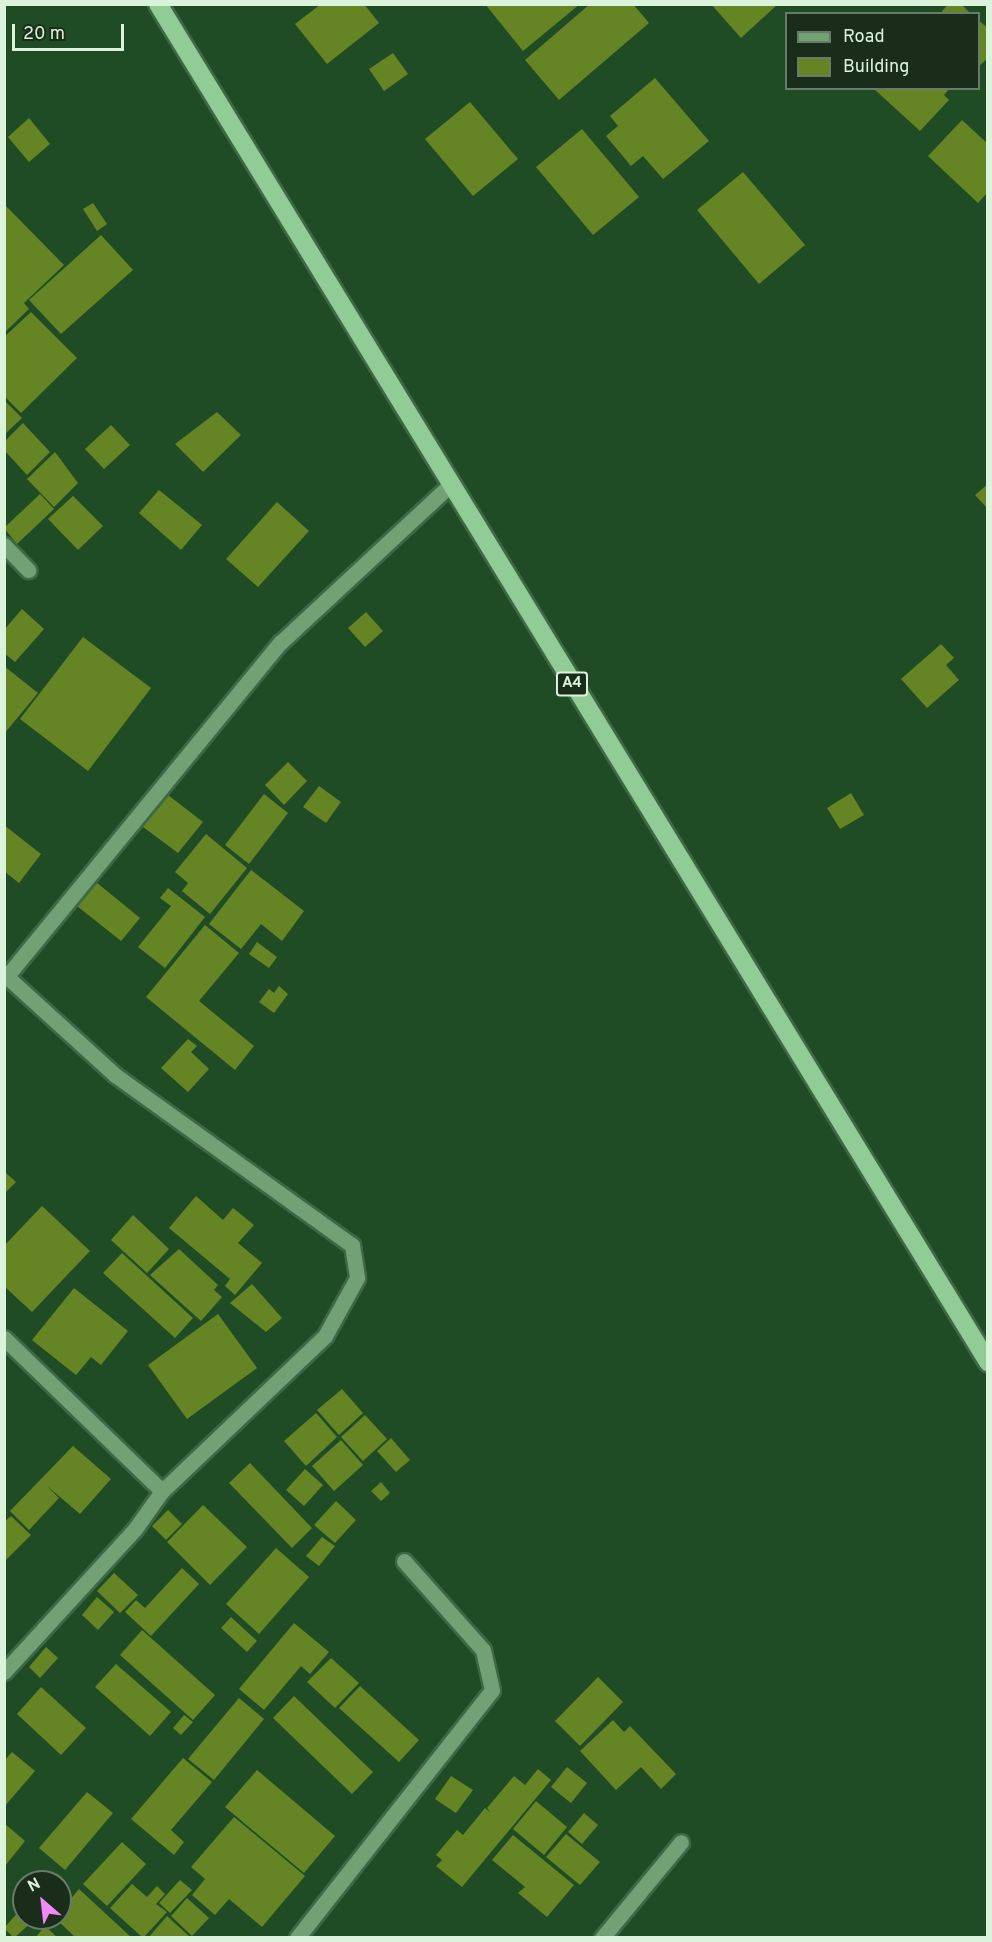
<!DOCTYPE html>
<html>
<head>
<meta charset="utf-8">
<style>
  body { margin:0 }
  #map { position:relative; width:992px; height:1942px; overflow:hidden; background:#204c25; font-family:Overpass,sans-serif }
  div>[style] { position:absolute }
  .building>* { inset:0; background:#658424 }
  .roads { filter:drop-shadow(2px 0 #3e6845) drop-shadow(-2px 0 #3e6845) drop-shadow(0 2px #3e6845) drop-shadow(0 -2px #3e6845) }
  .street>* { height:15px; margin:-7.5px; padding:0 7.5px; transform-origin:7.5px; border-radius:7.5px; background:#72a175 }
  .highway>* { height:18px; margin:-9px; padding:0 9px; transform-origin:9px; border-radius:9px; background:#91cb95 }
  span { translate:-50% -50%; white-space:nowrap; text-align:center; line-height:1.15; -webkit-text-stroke:4.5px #1a2d1b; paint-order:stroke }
  .shield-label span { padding:2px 4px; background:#1a2d1b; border:2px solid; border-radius:4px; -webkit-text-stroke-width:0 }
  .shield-label { font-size:15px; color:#dbf3db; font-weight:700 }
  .frame { position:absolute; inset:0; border:6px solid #dbf3db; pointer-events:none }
  .legend { position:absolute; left:785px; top:12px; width:195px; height:78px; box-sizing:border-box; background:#1a2d1b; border:2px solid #677c68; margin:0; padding:8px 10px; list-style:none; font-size:18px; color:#dbf3db }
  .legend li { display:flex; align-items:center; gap:12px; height:30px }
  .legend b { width:30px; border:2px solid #677c68 }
  .north { position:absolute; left:12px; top:1870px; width:60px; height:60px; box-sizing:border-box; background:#1a2d1b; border:2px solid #677c68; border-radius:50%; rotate:332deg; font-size:16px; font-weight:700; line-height:24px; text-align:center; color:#dbf3db }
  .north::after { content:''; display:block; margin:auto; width:21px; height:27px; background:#f18af4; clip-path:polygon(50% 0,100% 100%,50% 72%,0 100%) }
  .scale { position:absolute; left:12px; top:24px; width:112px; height:27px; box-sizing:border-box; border:3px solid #dbf3db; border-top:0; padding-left:8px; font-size:18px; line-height:21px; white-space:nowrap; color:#dbf3db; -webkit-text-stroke:4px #1a2d1b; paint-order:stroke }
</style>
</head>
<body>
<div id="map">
  <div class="building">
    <div style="clip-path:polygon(321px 4px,364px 4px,379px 23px,327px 64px,295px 24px)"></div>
    <div style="clip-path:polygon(485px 4px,580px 4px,523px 51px)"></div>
    <div style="clip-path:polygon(590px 4px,633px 4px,649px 23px,559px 100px,525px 60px)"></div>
    <div style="clip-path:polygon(711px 4px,778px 4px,741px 38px)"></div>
    <div style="clip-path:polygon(948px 4px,961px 4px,971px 14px,940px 14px)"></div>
    <div style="clip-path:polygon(978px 20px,988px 28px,988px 58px,978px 67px)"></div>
    <div style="clip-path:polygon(393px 53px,408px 74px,384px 91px,369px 69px)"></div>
    <div style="clip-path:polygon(655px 78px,709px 141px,663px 179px,643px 156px,631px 166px,606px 136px,618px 126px,610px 116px)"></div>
    <div style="clip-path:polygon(873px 88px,950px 88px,944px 95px,949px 100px,920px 131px)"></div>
    <div style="clip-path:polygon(470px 102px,518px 159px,473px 196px,425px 139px)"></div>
    <div style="clip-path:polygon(29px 118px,50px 144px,29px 162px,8px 137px)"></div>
    <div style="clip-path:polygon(962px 120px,988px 144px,988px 192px,978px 203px,928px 156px)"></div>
    <div style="clip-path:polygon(582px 129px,639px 197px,593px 235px,536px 167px)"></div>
    <div style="clip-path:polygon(743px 172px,805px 245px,759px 284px,697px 210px)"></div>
    <div style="clip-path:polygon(93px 203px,107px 224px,97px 231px,83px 209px)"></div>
    <div style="clip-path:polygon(4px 204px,64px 265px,24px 303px,29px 309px,4px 333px)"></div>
    <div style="clip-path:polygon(101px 235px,133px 270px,61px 334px,29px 300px)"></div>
    <div style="clip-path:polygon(31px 312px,77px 358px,21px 413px,4px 396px,4px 337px)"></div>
    <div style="clip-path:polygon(4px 400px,22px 418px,4px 435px)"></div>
    <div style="clip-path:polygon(217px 412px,241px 435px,203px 472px,175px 444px)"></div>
    <div style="clip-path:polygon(23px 423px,50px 452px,27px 475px,5px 451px,5px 441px)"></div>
    <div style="clip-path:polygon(111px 425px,130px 445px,104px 469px,85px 449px)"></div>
    <div style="clip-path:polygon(55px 452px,78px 483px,54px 507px,27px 479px)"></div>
    <div style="clip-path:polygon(988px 484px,988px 509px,975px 495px)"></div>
    <div style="clip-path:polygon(159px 490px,202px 525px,181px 550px,139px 513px)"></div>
    <div style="clip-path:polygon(40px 494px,54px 509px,17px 544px,4px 528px)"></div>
    <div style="clip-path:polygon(73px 496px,103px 526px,78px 550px,48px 519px)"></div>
    <div style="clip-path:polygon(277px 502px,309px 531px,258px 587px,226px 559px)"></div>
    <div style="clip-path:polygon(22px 609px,44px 629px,15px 662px,4px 653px,4px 630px)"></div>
    <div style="clip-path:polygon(366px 612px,383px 631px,365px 647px,348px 628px)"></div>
    <div style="clip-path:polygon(83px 637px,151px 688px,88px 771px,20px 719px)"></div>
    <div style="clip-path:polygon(941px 644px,954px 658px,946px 665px,959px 680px,927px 708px,901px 679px)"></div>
    <div style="clip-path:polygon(4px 666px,38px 693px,4px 734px)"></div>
    <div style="clip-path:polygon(288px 762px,307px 781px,284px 805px,265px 785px)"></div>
    <div style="clip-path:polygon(319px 786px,341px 802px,326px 823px,303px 807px)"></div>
    <div style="clip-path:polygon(164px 792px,203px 822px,178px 853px,139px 824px)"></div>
    <div style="clip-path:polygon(851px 793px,864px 815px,840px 829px,827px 808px)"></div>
    <div style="clip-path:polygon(264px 794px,288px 813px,249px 864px,225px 845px)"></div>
    <div style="clip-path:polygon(4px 825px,41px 854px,19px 883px,4px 871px)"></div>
    <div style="clip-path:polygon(206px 834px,247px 868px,210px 914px,182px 891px,188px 883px,175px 872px)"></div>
    <div style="clip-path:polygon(251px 870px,304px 911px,282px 941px,261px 924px,241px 949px,209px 924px)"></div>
    <div style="clip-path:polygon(96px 882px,140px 918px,121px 941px,77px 906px)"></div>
    <div style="clip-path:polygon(168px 888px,205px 917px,165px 968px,138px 947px,171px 906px,160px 898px)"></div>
    <div style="clip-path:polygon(205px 925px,239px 953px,199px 1001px,254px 1046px,235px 1070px,146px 997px)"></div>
    <div style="clip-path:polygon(257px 942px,277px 957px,269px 968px,249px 954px)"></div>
    <div style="clip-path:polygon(279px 986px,288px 994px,274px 1013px,259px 1002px,269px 989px,274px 993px)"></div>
    <div style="clip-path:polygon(188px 1039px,197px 1046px,191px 1052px,209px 1069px,188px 1092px,161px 1068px)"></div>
    <div style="clip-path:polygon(4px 1171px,16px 1182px,4px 1194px)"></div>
    <div style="clip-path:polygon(196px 1196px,223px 1220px,233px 1208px,254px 1225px,238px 1243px,262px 1263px,235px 1295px,225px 1286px,230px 1279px,169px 1228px)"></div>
    <div style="clip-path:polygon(42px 1206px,90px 1251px,32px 1312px,4px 1286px,4px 1246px)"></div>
    <div style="clip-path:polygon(133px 1215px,169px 1249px,147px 1273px,111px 1240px)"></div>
    <div style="clip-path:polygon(179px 1249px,218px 1285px,214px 1290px,222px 1297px,201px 1321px,150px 1275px)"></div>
    <div style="clip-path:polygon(122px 1253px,193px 1318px,175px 1338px,103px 1273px)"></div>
    <div style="clip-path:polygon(252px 1284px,282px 1318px,266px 1332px,230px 1303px)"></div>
    <div style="clip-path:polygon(74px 1288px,128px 1331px,101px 1365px,91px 1357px,76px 1375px,32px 1340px)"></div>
    <div style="clip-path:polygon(218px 1314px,257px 1368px,187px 1419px,148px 1365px)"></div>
    <div style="clip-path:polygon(342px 1389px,363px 1413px,339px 1435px,317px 1410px)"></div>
    <div style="clip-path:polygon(316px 1413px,337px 1437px,306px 1466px,284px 1441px)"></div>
    <div style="clip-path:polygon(365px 1415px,387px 1439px,363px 1461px,341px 1437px)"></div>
    <div style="clip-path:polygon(391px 1438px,410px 1460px,396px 1472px,377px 1451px)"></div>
    <div style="clip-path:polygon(341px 1440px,363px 1465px,334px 1491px,312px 1466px)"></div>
    <div style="clip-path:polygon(73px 1446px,111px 1479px,80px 1514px,47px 1486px,59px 1498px,29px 1530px,10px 1511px)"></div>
    <div style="clip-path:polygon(250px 1463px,312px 1528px,292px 1548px,229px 1483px)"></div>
    <div style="clip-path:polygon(305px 1469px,323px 1485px,304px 1506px,286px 1490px)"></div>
    <div style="clip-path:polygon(381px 1482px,390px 1493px,381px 1501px,371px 1491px)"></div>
    <div style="clip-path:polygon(336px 1501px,356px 1520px,335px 1543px,314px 1525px)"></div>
    <div style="clip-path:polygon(203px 1505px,247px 1547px,210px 1585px,167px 1542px)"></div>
    <div style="clip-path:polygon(168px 1510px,182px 1524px,166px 1540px,152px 1526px)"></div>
    <div style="clip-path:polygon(11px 1516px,31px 1535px,4px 1562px,4px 1522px)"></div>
    <div style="clip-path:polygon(322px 1537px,335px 1546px,319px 1566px,306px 1556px)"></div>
    <div style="clip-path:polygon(276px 1548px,309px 1577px,259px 1634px,226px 1604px)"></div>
    <div style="clip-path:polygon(182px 1568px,199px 1584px,151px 1636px,125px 1612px,136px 1600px,145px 1608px)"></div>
    <div style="clip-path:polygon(114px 1573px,138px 1595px,120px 1613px,97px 1591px)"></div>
    <div style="clip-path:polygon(97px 1597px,114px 1612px,98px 1630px,82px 1615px)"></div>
    <div style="clip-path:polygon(231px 1617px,257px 1641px,247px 1652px,221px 1628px)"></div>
    <div style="clip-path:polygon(294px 1623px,329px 1652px,310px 1674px,301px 1666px,264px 1710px,239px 1689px)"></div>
    <div style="clip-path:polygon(142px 1630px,215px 1695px,193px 1720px,120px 1655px)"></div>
    <div style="clip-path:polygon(46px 1647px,58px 1658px,40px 1678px,29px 1667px)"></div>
    <div style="clip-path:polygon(331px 1658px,359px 1683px,335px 1708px,307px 1682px)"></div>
    <div style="clip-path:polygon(116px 1664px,171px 1712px,150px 1736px,95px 1687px)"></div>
    <div style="clip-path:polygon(598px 1677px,623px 1702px,580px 1746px,555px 1721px)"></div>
    <div style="clip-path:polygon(360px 1686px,419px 1740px,399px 1762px,339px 1708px)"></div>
    <div style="clip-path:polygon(41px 1687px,86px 1728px,61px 1755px,17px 1714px)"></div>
    <div style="clip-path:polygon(294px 1696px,373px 1772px,352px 1794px,273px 1718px)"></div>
    <div style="clip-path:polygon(239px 1698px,264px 1719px,214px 1780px,188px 1759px)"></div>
    <div style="clip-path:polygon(184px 1715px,193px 1722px,181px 1735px,173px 1728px)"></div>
    <div style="clip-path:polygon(613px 1720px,624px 1732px,630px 1726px,676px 1774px,661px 1789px,641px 1767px,616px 1790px,580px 1751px)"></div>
    <div style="clip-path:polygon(12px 1752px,35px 1771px,4px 1807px,4px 1761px)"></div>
    <div style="clip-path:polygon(183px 1758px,212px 1782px,171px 1830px,184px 1842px,174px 1855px,131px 1819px)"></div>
    <div style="clip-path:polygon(567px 1767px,587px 1783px,571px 1803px,551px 1787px)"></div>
    <div style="clip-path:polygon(538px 1769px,551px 1780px,462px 1887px,436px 1866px,442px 1860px,436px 1855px,457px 1830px,463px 1835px,485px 1808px,491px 1813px,487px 1808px,514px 1776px,525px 1785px)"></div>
    <div style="clip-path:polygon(257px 1770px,335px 1836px,304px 1873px,225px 1807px)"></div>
    <div style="clip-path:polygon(451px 1776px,473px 1790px,456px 1813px,435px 1799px)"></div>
    <div style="clip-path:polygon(87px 1792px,113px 1813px,65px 1870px,39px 1848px)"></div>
    <div style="clip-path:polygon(536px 1801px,567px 1827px,544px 1855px,513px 1829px)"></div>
    <div style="clip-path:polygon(584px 1813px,598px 1825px,582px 1844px,568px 1832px)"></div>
    <div style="clip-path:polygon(234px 1817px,305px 1876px,262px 1927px,229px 1899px,215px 1915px,192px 1895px,205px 1879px,191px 1867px)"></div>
    <div style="clip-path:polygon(5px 1824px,25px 1841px,5px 1866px)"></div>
    <div style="clip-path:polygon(566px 1834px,600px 1862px,580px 1885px,546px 1857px)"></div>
    <div style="clip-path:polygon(513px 1835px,574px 1885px,547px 1917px,518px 1893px,525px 1887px,492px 1860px)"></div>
    <div style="clip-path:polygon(122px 1842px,146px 1864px,107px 1906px,83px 1884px)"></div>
    <div style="clip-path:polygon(180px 1880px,192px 1890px,170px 1913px,159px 1903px)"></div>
    <div style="clip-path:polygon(132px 1884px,147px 1897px,157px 1886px,165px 1894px,156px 1904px,167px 1912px,143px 1938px,110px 1908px)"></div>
    <div style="clip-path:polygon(79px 1889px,132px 1938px,76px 1938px,55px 1918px)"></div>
    <div style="clip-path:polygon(187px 1898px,209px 1918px,192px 1936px,171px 1916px)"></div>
    <div style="clip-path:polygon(21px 1909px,24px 1918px,34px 1920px,14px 1938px,4px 1928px)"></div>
    <div style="clip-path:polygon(167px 1916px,191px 1938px,148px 1938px)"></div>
    <div style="clip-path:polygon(45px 1926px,58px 1938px,35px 1938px)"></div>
  </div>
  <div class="roads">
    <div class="street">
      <div style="left:4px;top:545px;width:35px;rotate:46deg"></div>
      <div style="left:4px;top:974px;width:150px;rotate:42.3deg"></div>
      <div style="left:115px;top:1075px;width:292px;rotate:35.7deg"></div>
      <div style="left:352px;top:1245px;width:33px;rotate:81deg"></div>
      <div style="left:357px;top:1278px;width:66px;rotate:118.9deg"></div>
      <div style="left:325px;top:1336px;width:225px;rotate:136.4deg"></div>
      <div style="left:162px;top:1491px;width:47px;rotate:125.4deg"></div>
      <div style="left:135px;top:1529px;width:194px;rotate:132.5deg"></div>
      <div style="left:7px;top:976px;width:431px;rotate:-50.7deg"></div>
      <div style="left:280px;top:643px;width:231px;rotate:-42.9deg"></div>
      <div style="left:4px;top:1338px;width:220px;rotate:44.1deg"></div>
      <div style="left:297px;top:1938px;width:315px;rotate:-51.8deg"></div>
      <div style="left:492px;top:1690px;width:41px;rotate:-102.7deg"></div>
      <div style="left:483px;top:1650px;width:119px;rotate:-131.6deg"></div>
      <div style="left:602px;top:1938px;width:124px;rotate:-50.5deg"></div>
    </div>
    <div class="highway">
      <div style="left:158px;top:4px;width:1592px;rotate:58.57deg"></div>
    </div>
  </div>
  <div class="shield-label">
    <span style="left:572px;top:684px">A4</span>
  </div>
  <div class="frame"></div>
  <ul class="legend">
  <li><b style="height:8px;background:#72a175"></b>Road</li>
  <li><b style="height:16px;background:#658424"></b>Building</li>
  </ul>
  <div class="north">N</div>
  <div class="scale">20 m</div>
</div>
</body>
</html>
